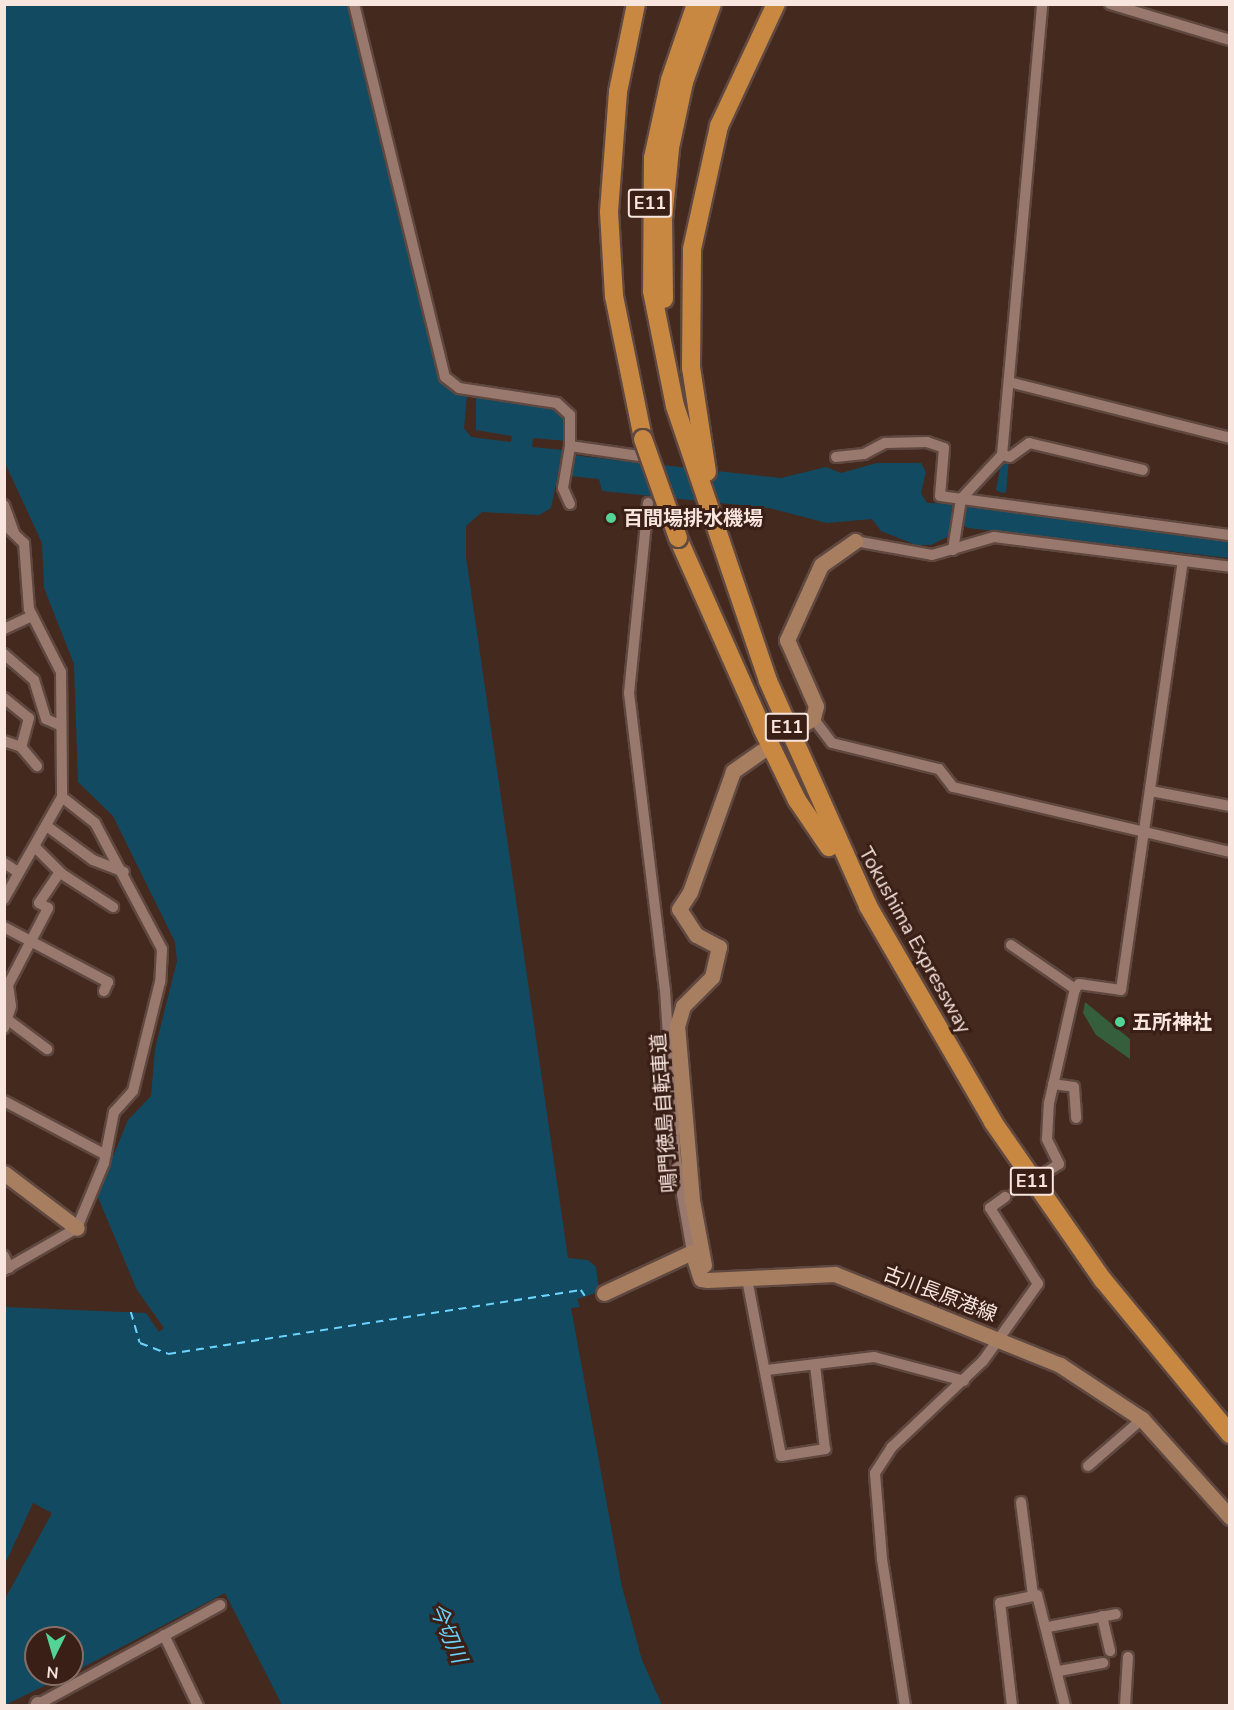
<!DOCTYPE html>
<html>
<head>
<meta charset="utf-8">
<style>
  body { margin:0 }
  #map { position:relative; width:1234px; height:1710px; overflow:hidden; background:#44291f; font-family:"Nunito Sans","Noto Sans JP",sans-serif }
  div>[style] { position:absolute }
  .green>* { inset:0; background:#345e3c }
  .water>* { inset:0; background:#124b61 }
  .ferry>* { height:1.5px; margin-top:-0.75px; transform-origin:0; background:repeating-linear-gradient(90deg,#6bd3fe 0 8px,transparent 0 14px) }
  .minor-tunnel>* { height:10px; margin-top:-5px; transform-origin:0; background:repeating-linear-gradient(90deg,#5f453c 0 10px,transparent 0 15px) }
  .roads { filter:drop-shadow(2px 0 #5f4840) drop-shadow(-2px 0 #5f4840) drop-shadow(0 2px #5f4840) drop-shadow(0 -2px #5f4840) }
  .minor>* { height:10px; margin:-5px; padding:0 5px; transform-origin:5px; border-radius:5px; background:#99796d }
  .tertiary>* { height:14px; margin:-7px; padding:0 7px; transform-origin:7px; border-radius:7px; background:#99796d }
  .secondary>* { height:15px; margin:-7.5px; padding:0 7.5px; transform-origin:7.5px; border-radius:7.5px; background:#a77e60 }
  .motorway>* { height:18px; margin:-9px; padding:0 9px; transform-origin:9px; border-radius:9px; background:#c88841 }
  .bridges { filter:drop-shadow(2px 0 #5f4840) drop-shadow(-2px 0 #5f4840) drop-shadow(0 2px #5f4840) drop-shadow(0 -2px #5f4840) }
  .motorway-bridge>* { height:18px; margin:-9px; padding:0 9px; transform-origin:9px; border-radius:9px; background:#c88841 }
  .dots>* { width:16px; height:16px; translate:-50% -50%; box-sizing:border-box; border:3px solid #391f16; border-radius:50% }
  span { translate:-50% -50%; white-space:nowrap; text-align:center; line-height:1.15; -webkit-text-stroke:6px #391f16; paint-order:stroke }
  .shield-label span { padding:2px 4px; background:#391f16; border:2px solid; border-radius:4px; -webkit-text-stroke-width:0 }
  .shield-label { font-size:18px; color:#f7e5de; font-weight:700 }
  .poi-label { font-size:20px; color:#f7e5de; font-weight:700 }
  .left { translate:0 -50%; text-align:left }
  .street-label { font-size:20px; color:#f7e5de }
  .water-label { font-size:21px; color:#6bd3fe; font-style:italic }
  .frame { position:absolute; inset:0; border:6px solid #f7e5de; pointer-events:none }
  .north { position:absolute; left:24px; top:1626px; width:60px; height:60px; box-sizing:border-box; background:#391f16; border:2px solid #856e66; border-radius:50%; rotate:185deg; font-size:16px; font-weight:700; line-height:24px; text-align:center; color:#f7e5de }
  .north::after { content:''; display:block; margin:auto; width:21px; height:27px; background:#54d396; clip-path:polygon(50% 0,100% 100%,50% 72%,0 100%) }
</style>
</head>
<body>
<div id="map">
  <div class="green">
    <div style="clip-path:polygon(1085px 1002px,1130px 1039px,1130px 1059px,1096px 1035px,1083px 1013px)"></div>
  </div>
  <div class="water">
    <div style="clip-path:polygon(5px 5px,347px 5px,436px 366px,448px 388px,467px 394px,464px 428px,471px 437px,511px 442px,512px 436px,476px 430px,476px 396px,558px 407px,563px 413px,567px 441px,533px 438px,532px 447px,563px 450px,551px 508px,539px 515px,482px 512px,466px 526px,466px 557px,568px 1258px,588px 1260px,596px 1267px,599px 1292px,577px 1299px,580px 1307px,571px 1308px,622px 1587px,642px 1660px,662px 1705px,282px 1705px,225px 1593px,72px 1673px,72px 1638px,36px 1638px,36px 1674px,69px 1674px,5px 1705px,5px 1599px,52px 1513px,33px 1503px,5px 1564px,5px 1307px,146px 1313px,159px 1332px,164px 1328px,137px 1290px,97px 1195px,128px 1120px,151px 1096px,155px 1049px,177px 961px,175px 942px,113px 816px,78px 782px,74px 664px,44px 588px,42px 543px,5px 463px)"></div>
    <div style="clip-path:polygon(1006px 436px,1011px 437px,1006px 492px,1002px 493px,996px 490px)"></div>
    <div style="clip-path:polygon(571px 455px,781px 478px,826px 467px,841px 473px,877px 463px,921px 463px,926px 472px,921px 493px,927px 503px,976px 504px,1229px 540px,1229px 558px,968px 528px,951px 518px,949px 536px,931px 545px,916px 545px,881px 531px,872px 519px,827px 523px,769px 508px,602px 491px,599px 479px,569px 476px)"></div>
  </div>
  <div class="ferry">
    <div style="left:131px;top:1312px;width:32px;rotate:74deg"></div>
    <div style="left:140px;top:1343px;width:30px;rotate:21deg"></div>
    <div style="left:168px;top:1354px;width:418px;rotate:-8.8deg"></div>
    <div style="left:581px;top:1290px;width:7px;rotate:56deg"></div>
  </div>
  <div class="minor-tunnel">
    <div style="left:1005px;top:1197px;width:50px;rotate:-31.2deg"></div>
  </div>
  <div class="roads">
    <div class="minor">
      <div style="left:354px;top:4px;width:384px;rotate:76.3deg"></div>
      <div style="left:445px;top:377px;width:18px;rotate:38deg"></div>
      <div style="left:459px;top:388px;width:99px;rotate:8.7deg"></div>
      <div style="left:557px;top:403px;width:18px;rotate:43deg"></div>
      <div style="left:570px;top:415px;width:31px;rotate:90deg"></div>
      <div style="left:570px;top:446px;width:84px;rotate:8.2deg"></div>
      <div style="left:1110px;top:4px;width:125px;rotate:16.7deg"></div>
      <div style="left:1009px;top:382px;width:228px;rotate:14.2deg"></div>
      <div style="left:1002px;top:455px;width:8px;rotate:14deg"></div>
      <div style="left:1010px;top:457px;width:24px;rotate:-36deg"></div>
      <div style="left:1029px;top:443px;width:117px;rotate:13.3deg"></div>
      <div style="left:836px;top:457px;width:28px;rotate:-6deg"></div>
      <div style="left:864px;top:454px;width:24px;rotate:-28deg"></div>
      <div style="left:885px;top:443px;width:42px;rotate:-1.4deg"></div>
      <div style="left:927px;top:442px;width:18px;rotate:19deg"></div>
      <div style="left:944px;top:448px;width:48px;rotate:94.8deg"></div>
      <div style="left:940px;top:496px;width:293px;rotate:7.7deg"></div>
      <div style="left:648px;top:503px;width:191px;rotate:95.7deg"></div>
      <div style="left:629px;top:693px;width:299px;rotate:83.1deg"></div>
      <div style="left:665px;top:990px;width:170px;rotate:86.3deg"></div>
      <div style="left:676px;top:1160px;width:93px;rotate:80.1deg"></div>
      <div style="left:570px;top:504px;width:17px;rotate:-114deg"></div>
      <div style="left:563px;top:488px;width:43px;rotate:-80.5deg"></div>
      <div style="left:4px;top:505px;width:30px;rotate:70deg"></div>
      <div style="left:4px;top:524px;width:28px;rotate:44deg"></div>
      <div style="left:24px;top:543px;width:66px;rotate:85.7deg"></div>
      <div style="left:29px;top:609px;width:71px;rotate:63.1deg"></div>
      <div style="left:61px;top:672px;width:125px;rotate:89.5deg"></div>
      <div style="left:855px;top:541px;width:78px;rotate:10.3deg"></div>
      <div style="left:932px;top:555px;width:65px;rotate:-16.2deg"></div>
      <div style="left:994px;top:537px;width:238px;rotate:7.2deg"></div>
      <div style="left:953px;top:550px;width:52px;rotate:-81.1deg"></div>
      <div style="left:961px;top:499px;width:60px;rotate:-47deg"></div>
      <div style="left:1002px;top:455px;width:453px;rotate:-84.9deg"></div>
      <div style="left:4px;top:629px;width:31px;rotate:-25deg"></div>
      <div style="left:4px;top:654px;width:40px;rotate:41deg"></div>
      <div style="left:34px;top:680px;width:41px;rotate:72.9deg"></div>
      <div style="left:46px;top:719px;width:12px;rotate:24deg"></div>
      <div style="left:4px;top:698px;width:32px;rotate:39deg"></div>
      <div style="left:29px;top:718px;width:30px;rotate:105deg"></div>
      <div style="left:813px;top:718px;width:31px;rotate:53deg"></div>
      <div style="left:832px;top:743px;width:110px;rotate:13.7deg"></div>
      <div style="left:939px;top:769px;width:23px;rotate:52deg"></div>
      <div style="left:953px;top:787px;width:285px;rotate:13.2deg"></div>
      <div style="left:4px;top:741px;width:18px;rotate:19deg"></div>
      <div style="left:21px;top:747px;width:25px;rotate:50deg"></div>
      <div style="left:1151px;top:791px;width:80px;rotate:10.8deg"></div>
      <div style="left:48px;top:827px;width:56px;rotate:36.3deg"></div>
      <div style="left:93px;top:860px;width:33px;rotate:21deg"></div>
      <div style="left:35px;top:847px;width:38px;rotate:45deg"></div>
      <div style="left:62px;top:874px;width:61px;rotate:32.9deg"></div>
      <div style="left:4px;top:863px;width:17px;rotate:33deg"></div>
      <div style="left:4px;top:899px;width:117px;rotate:-60.4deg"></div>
      <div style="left:62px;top:797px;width:42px;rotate:38.2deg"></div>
      <div style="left:95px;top:823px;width:143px;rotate:62deg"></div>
      <div style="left:162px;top:949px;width:33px;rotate:93deg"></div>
      <div style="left:160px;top:982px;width:112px;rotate:103.9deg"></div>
      <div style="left:133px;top:1091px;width:28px;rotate:132deg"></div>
      <div style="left:114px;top:1112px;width:52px;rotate:101.1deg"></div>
      <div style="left:104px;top:1163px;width:70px;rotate:112.6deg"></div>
      <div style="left:77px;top:1228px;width:84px;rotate:150.1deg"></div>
      <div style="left:4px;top:927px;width:118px;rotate:27.9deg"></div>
      <div style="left:108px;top:982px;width:10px;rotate:114deg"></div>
      <div style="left:1011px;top:945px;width:78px;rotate:34.5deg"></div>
      <div style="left:4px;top:1017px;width:54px;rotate:36.7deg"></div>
      <div style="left:4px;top:1028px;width:23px;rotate:-72deg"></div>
      <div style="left:11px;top:1006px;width:21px;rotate:-98deg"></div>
      <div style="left:8px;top:985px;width:87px;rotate:-62.5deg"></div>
      <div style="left:48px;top:908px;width:10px;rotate:-151deg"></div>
      <div style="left:39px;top:903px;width:37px;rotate:-56deg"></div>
      <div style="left:1053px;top:1084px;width:21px;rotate:8deg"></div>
      <div style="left:1074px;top:1087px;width:31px;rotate:86deg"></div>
      <div style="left:4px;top:1101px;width:115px;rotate:27.9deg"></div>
      <div style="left:1048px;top:1171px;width:13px;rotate:-32deg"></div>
      <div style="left:1059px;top:1164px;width:28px;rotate:-116deg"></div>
      <div style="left:1047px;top:1139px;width:36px;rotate:-87deg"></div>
      <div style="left:1049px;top:1103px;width:117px;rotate:-77.2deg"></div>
      <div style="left:1075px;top:989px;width:6px;rotate:-51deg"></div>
      <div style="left:1079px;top:984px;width:42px;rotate:8.1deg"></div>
      <div style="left:1121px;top:990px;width:432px;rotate:-81.8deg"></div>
      <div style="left:4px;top:1256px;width:13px;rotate:67deg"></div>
      <div style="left:747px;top:1279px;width:180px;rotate:79.1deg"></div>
      <div style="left:781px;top:1456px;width:45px;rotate:-9deg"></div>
      <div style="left:825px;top:1449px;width:85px;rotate:-96.8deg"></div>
      <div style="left:767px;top:1370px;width:108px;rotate:-6.9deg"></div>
      <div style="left:874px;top:1357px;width:93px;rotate:14.9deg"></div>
      <div style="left:1088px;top:1466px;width:72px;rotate:-41deg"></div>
      <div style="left:1021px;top:1502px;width:95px;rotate:82.7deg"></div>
      <div style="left:1102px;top:1616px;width:36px;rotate:77deg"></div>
      <div style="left:1048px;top:1627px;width:69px;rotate:-10.8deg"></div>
      <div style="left:164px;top:1635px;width:79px;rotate:64.4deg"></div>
      <div style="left:1059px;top:1671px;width:45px;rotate:-10.3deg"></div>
      <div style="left:35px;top:1706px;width:211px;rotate:-28.6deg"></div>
      <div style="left:905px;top:1706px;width:149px;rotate:-98.9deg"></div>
      <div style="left:882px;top:1559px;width:86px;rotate:-94.7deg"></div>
      <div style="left:875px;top:1473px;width:31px;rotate:-57deg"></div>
      <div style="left:892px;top:1447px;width:125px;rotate:-43.4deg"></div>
      <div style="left:983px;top:1361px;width:95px;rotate:-54.5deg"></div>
      <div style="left:1038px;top:1284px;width:90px;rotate:-122.3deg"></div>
      <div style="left:990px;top:1208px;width:19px;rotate:-36deg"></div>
      <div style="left:1012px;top:1706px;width:104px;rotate:-96.6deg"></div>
      <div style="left:1000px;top:1603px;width:38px;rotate:-12deg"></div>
      <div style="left:1037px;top:1595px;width:114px;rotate:75.8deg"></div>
      <div style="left:1125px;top:1706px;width:49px;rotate:-86.5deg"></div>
    </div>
    <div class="tertiary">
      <div style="left:38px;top:1704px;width:2px;rotate:63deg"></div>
    </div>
    <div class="secondary">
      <div style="left:802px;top:725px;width:13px;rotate:-32deg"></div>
      <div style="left:813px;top:718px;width:12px;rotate:-76deg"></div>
      <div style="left:816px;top:706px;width:72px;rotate:-113.7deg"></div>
      <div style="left:787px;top:640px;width:82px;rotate:-65.6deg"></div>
      <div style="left:821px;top:565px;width:42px;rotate:-35.2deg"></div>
      <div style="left:4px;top:1173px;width:91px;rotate:37deg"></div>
      <div style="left:704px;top:1265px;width:66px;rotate:-100.5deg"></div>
      <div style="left:692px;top:1200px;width:175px;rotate:-94.9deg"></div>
      <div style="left:677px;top:1026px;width:21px;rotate:-73deg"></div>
      <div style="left:683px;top:1006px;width:41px;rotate:-45deg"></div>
      <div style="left:712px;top:977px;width:31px;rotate:-77deg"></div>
      <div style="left:719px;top:947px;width:26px;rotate:-152deg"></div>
      <div style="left:696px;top:935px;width:31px;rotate:-123deg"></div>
      <div style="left:679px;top:909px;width:20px;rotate:-57deg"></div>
      <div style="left:690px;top:892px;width:128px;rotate:-70.4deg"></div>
      <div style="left:733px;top:771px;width:35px;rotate:-35deg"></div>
      <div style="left:604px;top:1293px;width:97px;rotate:-25deg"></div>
      <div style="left:692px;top:1252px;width:28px;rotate:72deg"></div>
      <div style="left:701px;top:1279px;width:6px;rotate:9deg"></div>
      <div style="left:707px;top:1280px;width:128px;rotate:-2.7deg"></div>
      <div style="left:835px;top:1274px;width:243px;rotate:22deg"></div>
      <div style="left:1060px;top:1365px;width:98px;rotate:33.4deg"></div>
      <div style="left:1142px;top:1419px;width:132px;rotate:48.1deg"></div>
    </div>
    <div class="motorway">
      <div style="left:636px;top:4px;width:90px;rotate:101.6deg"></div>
      <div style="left:618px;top:92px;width:120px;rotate:94.3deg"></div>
      <div style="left:609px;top:212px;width:84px;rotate:86.6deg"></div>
      <div style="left:614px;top:296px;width:146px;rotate:78.5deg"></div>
      <div style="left:696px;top:4px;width:80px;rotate:108.9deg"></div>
      <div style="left:670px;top:80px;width:80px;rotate:102.3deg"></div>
      <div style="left:653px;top:158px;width:133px;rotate:90.4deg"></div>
      <div style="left:652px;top:291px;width:117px;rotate:78.7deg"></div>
      <div style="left:675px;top:406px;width:290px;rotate:71.3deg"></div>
      <div style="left:768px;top:681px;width:246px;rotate:66deg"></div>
      <div style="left:868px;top:906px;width:250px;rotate:59.9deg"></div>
      <div style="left:993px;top:1122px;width:193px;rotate:55.2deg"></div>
      <div style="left:1103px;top:1280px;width:200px;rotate:50.5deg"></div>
      <div style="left:664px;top:299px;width:79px;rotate:-90.7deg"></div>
      <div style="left:663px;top:220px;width:72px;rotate:-84.4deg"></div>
      <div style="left:670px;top:148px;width:67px;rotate:-78deg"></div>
      <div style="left:684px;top:82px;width:83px;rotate:-70.3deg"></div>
      <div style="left:707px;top:472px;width:105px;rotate:-98.7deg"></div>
      <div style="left:691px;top:368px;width:119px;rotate:-89.5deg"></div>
      <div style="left:692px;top:249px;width:126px;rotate:-77.6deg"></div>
      <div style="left:719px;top:126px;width:135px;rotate:-65deg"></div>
      <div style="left:678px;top:538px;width:208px;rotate:66.1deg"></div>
      <div style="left:762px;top:728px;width:80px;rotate:64.1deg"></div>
      <div style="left:797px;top:800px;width:57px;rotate:55.8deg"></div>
    </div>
  </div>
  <div class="bridges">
    <div class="motorway-bridge">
      <div style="left:643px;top:439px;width:105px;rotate:70.5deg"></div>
    </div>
  </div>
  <div class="dots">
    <div style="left:611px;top:518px;background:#54d396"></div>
    <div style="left:1120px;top:1022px;background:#54d396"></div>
  </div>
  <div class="shield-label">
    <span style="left:650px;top:203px">E11</span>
    <span style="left:787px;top:727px">E11</span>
    <span style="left:1032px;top:1181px">E11</span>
  </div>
  <div class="poi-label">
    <span class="left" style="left:623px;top:518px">百間場排水機場</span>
    <span class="left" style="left:1132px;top:1022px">五所神社</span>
  </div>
  <div class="street-label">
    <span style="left:915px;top:940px;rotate:61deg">Tokushima Expressway</span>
    <span style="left:664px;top:1113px;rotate:-94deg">鳴門徳島自転車道</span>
    <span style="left:940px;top:1294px;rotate:21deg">古川長原港線</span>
  </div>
  <div class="water-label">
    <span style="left:448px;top:1633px;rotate:67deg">今切川</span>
  </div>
  <div class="frame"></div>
  <div class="north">N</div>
</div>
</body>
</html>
